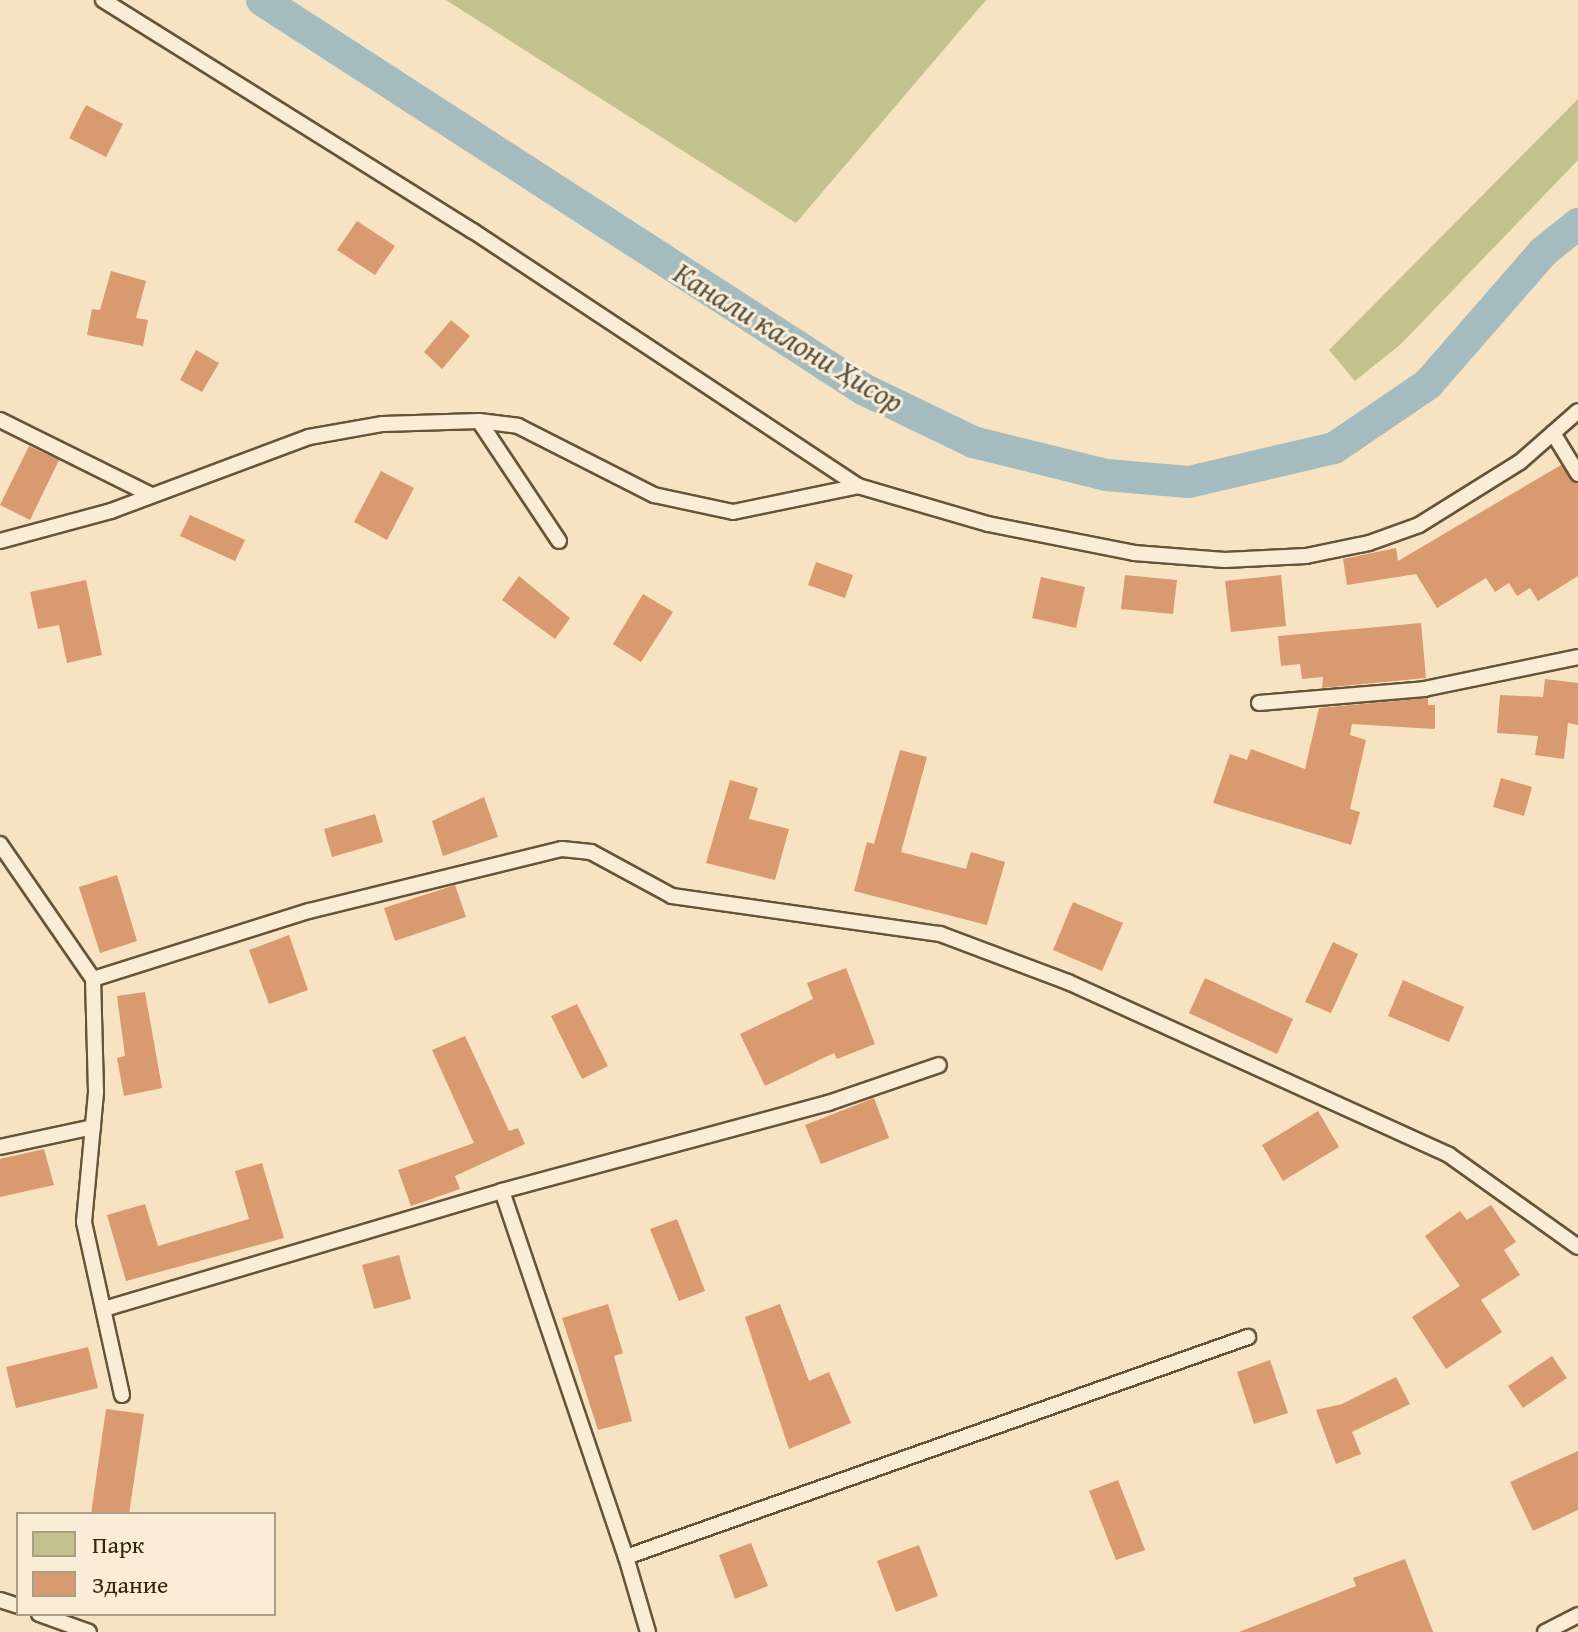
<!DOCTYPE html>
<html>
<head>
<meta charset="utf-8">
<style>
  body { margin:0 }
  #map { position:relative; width:1578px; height:1632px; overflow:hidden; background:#f7e3c1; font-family:"Gentium Book Plus",serif }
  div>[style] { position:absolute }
  .green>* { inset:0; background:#c3c28e }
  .canal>* { height:32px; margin:-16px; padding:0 16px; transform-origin:16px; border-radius:16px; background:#a4bbbf }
  .building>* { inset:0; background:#d99a6f }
  .roads { filter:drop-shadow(2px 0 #665438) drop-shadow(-2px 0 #665438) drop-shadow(0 2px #665438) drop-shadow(0 -2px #665438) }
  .lane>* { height:14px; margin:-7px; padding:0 7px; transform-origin:7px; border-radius:7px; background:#faedd7 }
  span { translate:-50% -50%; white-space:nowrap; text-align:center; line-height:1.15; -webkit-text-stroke:6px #faedd7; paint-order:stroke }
  .water-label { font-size:30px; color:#575241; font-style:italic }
  .legend { position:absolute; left:16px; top:1512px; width:260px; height:104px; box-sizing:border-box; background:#faedd7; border:2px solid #ac9d85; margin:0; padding:10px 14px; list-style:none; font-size:24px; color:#36250b }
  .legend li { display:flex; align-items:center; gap:16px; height:40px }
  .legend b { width:40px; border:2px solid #ac9d85 }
</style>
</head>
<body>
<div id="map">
  <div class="green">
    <div style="clip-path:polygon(446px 0,986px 0,796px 223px)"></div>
    <div style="clip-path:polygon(1578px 99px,1578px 160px,1401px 344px,1355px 381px,1329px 350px)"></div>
  </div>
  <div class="canal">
    <div style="left:262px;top:0;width:716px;rotate:32.91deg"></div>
    <div style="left:863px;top:389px;width:122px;rotate:25.7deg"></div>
    <div style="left:973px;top:442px;width:137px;rotate:13.9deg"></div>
    <div style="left:1106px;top:475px;width:83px;rotate:4.8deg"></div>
    <div style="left:1189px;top:482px;width:149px;rotate:-13.2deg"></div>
    <div style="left:1334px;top:448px;width:114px;rotate:-34.2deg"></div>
    <div style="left:1428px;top:384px;width:175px;rotate:-48.9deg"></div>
    <div style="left:1543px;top:252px;width:45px;rotate:-38.7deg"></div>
  </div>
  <div class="building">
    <div style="clip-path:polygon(86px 105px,123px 124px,106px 157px,69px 138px)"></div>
    <div style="clip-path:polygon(357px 221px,395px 246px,375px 275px,337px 250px)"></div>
    <div style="clip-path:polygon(111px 271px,146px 281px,136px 318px,148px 320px,143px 346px,87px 335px,92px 309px,100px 310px)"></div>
    <div style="clip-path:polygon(451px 320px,470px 336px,442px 369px,424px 352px)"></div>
    <div style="clip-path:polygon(196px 350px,219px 363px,202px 392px,180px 380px)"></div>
    <div style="clip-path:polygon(29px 446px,59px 460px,30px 520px,0 505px)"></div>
    <div style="clip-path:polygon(1561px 465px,1578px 484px,1578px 576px,1538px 601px,1530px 588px,1517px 596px,1509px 583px,1495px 592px,1486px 578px,1437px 608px,1416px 574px,1347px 585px,1343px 559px,1396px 548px,1398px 561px)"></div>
    <div style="clip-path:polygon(381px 471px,414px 488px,387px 540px,354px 522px)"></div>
    <div style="clip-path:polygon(190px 515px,245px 540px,235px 561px,180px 536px)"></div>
    <div style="clip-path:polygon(816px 562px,853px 575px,845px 598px,808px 585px)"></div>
    <div style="clip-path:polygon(1125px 575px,1177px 580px,1173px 614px,1121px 609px)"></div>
    <div style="clip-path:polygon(1281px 575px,1286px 626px,1231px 632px,1225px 581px)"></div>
    <div style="clip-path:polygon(519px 576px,570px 618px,555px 639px,502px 600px)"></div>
    <div style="clip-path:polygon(1041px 577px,1085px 587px,1076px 628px,1032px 618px)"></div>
    <div style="clip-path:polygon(86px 580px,102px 655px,67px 663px,59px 625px,38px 629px,30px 592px)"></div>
    <div style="clip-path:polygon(643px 594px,673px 612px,641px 662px,613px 644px)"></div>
    <div style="clip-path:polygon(1421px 623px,1426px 678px,1322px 688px,1323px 677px,1302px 679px,1300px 664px,1281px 666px,1278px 636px)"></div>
    <div style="clip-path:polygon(1545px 679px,1578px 683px,1578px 725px,1568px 723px,1564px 759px,1535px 755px,1538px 736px,1497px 733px,1500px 695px,1543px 697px)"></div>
    <div style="clip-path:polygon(1428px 698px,1428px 705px,1435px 705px,1435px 729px,1352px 724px,1350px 735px,1366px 740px,1350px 809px,1360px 812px,1351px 845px,1213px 803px,1230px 754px,1247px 760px,1251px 749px,1305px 769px,1319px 708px)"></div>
    <div style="clip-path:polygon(900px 750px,927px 757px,901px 852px,966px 869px,971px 852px,1005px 862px,987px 925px,854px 891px,867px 842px,874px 844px)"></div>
    <div style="clip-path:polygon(1501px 778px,1532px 787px,1524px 816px,1493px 807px)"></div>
    <div style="clip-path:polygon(730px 780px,758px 788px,749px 819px,789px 829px,775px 880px,706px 863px)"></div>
    <div style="clip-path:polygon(484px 797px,498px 837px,443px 856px,432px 821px)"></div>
    <div style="clip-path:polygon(375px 814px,383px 842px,332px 857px,324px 829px)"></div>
    <div style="clip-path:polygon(117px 875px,137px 941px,100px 953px,79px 887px)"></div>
    <div style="clip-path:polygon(455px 885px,466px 917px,395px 941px,384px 908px)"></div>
    <div style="clip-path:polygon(1073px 902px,1123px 923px,1102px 971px,1053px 950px)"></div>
    <div style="clip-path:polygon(289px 935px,308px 990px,269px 1004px,249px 950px)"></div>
    <div style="clip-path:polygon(1333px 942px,1358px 954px,1331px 1013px,1305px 1002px)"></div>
    <div style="clip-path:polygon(846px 968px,875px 1044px,837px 1059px,834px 1053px,765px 1086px,740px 1034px,813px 999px,807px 983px)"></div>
    <div style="clip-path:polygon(1205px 978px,1293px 1019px,1277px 1054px,1189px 1013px)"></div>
    <div style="clip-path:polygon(1403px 980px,1464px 1007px,1449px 1042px,1388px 1016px)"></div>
    <div style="clip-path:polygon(145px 992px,162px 1088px,124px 1096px,117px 1058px,125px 1056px,117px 996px)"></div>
    <div style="clip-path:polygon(577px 1004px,608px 1066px,582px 1079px,551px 1016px)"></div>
    <div style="clip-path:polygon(465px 1036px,509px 1131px,518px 1128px,525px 1144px,455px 1176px,460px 1189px,411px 1206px,398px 1170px,474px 1143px,432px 1050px)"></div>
    <div style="clip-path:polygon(874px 1098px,889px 1138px,821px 1164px,805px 1125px)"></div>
    <div style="clip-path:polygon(1318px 1111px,1339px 1147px,1283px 1181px,1262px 1145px)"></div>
    <div style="clip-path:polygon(44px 1149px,54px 1185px,0 1197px,0 1159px)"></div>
    <div style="clip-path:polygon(262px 1163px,284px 1238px,126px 1281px,107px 1215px,145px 1204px,158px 1246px,249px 1219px,235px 1171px)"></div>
    <div style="clip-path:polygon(1491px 1205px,1516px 1242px,1504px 1250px,1520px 1275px,1481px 1300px,1502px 1332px,1446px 1369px,1412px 1317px,1460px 1286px,1425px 1236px,1460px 1211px,1467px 1220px)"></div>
    <div style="clip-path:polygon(677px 1219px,705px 1291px,679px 1301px,650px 1229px)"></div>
    <div style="clip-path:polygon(399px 1255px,411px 1299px,374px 1309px,362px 1265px)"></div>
    <div style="clip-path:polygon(608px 1304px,623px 1353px,614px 1356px,632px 1421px,598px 1430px,562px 1318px)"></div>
    <div style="clip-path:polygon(780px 1304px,809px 1381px,829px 1372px,851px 1423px,789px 1449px,745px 1317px)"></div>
    <div style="clip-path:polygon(88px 1347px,98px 1388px,16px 1408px,6px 1367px)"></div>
    <div style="clip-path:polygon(1552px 1356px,1567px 1378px,1523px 1408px,1508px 1386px)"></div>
    <div style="clip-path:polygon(1270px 1360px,1288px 1413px,1254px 1424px,1237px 1372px)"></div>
    <div style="clip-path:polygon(1396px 1377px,1410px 1404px,1352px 1432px,1361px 1454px,1336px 1464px,1316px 1410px,1342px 1404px)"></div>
    <div style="clip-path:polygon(106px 1409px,144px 1414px,129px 1514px,91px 1514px)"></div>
    <div style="clip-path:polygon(1578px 1451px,1578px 1510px,1533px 1531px,1510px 1482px)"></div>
    <div style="clip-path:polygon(1118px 1480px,1145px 1550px,1116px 1560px,1089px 1491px)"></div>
    <div style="clip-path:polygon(751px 1543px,768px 1586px,735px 1599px,719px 1555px)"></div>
    <div style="clip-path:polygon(919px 1545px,938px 1596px,896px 1612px,877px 1561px)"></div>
    <div style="clip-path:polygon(1405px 1559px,1433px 1632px,1239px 1632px,1356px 1586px,1353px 1578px)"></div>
  </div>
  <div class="roads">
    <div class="lane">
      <div style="left:103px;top:0;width:436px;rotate:32deg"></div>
      <div style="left:473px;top:231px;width:462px;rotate:33.5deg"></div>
      <div style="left:858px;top:486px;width:135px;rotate:16.3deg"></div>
      <div style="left:988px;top:524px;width:149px;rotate:11.2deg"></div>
      <div style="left:1134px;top:553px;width:91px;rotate:4.4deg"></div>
      <div style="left:1225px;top:560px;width:81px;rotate:-2.8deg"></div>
      <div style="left:1306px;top:556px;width:64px;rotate:-11.7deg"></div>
      <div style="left:1369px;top:543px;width:53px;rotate:-19.8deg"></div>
      <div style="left:1419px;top:525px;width:119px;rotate:-32deg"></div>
      <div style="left:1520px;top:462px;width:77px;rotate:-41.3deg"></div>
      <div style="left:0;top:420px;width:169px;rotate:26.4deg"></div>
      <div style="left:479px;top:421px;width:144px;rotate:56.3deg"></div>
      <div style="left:1553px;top:433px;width:48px;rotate:58.6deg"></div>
      <div style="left:0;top:541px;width:115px;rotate:-15.1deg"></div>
      <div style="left:111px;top:511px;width:211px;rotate:-20.5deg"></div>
      <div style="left:309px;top:437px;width:75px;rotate:-10deg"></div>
      <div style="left:383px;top:424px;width:96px;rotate:-1.8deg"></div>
      <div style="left:479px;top:421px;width:39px;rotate:7deg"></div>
      <div style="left:518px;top:426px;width:153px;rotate:26.9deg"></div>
      <div style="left:654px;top:495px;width:81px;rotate:12.1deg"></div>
      <div style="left:733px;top:512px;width:128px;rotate:-11.7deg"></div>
      <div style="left:1259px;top:703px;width:166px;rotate:-4.8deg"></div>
      <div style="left:1424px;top:689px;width:157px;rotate:-11.7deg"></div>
      <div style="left:0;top:844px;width:164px;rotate:55.4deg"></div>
      <div style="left:0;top:1147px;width:95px;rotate:-12.1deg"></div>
      <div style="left:502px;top:1191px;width:386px;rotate:71.3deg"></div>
      <div style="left:626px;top:1557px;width:660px;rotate:-19.48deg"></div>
      <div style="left:104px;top:1309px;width:415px;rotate:-16.5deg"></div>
      <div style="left:502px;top:1191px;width:338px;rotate:-15.1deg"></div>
      <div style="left:828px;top:1103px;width:117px;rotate:-18.9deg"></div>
      <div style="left:122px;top:1395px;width:177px;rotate:-102.4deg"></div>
      <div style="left:84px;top:1222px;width:131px;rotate:-84.7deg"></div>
      <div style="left:96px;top:1092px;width:113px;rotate:-91.5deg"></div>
      <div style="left:93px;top:979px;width:226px;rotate:-17.5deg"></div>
      <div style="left:309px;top:911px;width:260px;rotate:-13.8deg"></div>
      <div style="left:562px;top:849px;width:29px;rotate:6deg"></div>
      <div style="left:591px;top:852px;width:92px;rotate:28.5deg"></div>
      <div style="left:672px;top:896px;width:271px;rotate:8.1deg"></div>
      <div style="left:940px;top:934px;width:137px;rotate:20.6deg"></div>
      <div style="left:1068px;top:982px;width:418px;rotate:24.4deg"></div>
      <div style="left:1449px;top:1155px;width:158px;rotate:35.5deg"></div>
      <div style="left:626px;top:1557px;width:78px;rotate:73.7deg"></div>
      <div style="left:0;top:1600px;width:19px;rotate:18deg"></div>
      <div style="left:39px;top:1614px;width:53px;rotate:19.8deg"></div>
      <div style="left:1545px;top:1632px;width:37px;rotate:-27deg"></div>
    </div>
  </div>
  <div class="water-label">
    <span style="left:789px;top:337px;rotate:31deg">Канали калони Ҳисор</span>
  </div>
  <ul class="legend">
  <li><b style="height:22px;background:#c3c28e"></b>Парк</li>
  <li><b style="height:22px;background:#d99a6f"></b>Здание</li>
  </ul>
</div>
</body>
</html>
